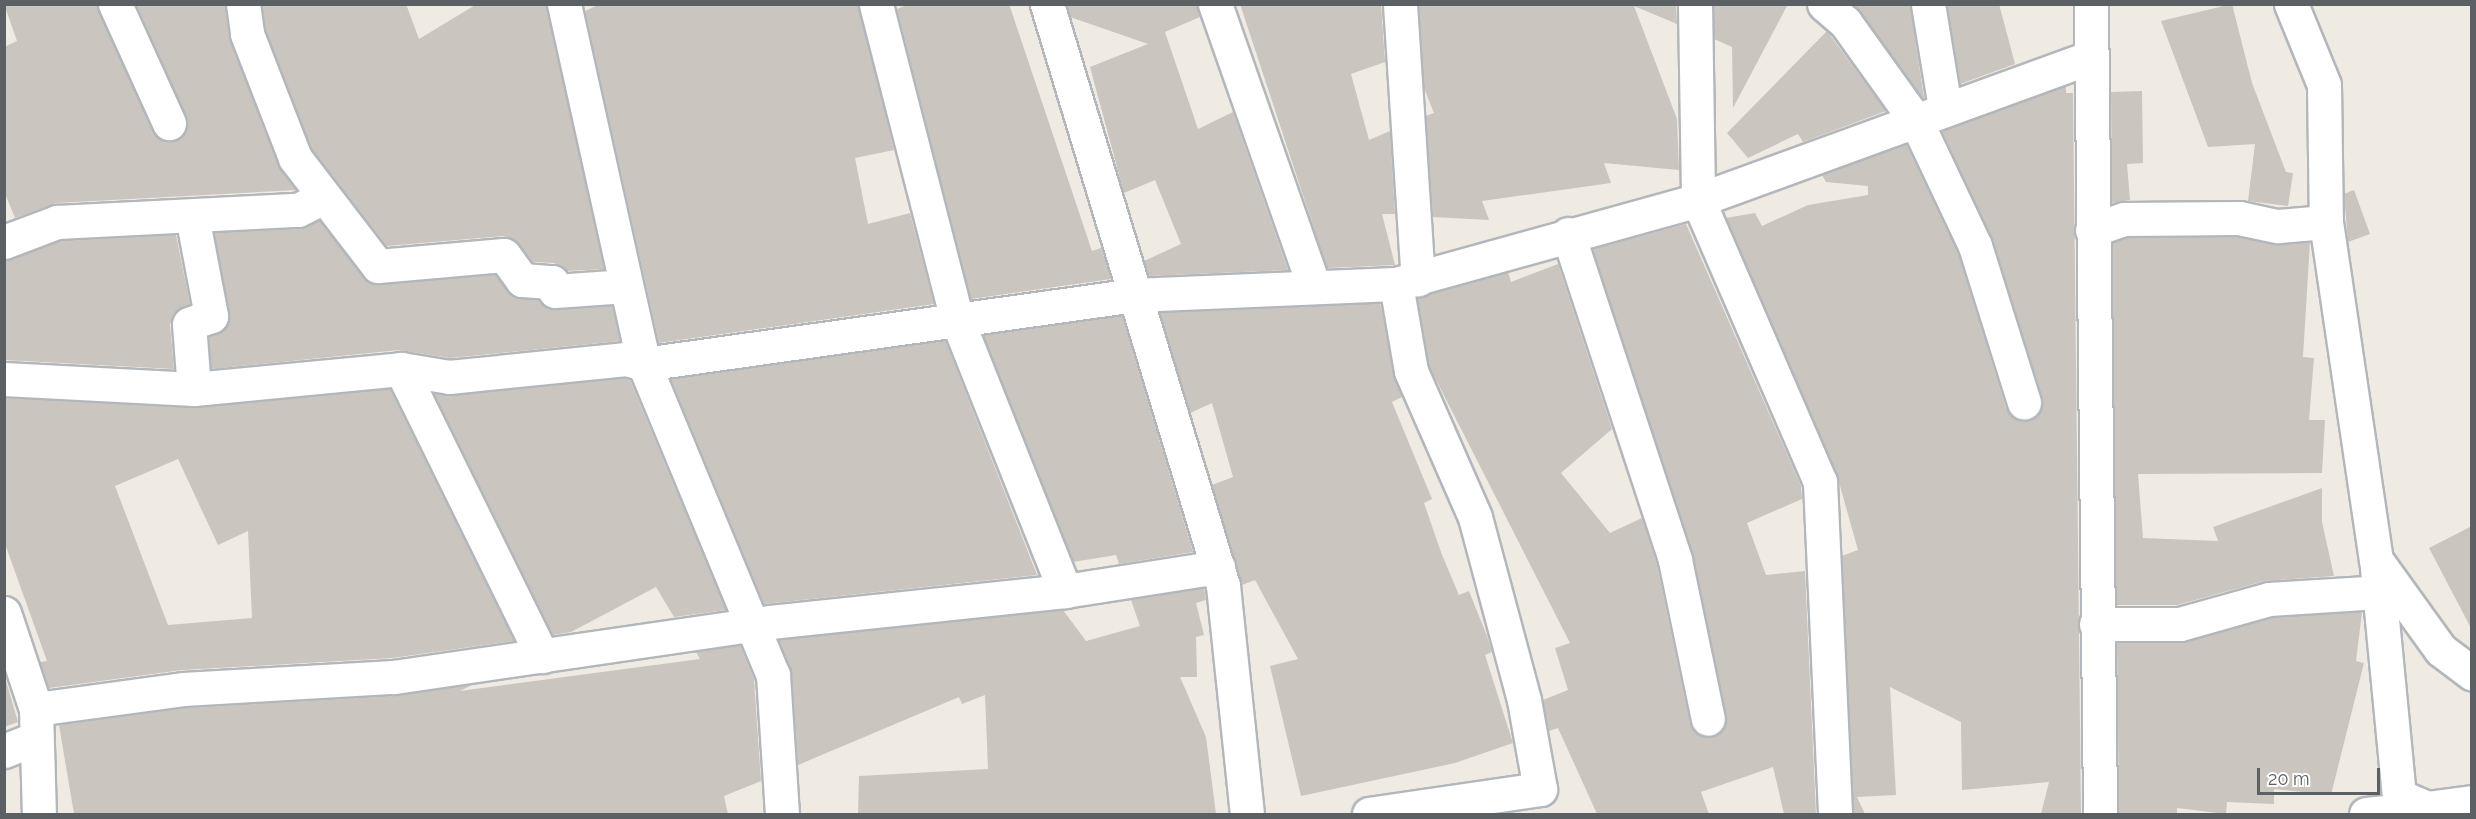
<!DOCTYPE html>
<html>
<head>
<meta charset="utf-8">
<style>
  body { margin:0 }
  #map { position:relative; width:2476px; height:819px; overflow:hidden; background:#efeae2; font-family:Raleway,sans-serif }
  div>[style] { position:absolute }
  .building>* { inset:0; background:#cac5bf }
  .roads { filter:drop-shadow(2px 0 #b3b7bb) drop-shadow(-2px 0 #b3b7bb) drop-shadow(0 2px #b3b7bb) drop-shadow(0 -2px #b3b7bb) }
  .minor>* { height:33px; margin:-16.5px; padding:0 16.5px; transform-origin:16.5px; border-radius:16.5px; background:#fff }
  span { translate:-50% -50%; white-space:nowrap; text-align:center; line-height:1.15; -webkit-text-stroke:4.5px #fff; paint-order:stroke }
  .frame { position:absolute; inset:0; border:6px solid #5b6064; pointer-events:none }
  .scale { position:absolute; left:2257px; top:768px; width:123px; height:27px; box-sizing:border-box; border:3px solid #5b6064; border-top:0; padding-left:8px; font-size:18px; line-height:21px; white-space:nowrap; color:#5b6064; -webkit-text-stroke:4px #fff; paint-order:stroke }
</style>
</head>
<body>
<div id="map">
  <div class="building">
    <div style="clip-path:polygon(4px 4px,97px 4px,152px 131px,168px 142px,185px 133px,186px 116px,136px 4px,225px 4px,230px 41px,278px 165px,296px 190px,56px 203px,15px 218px,4px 191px,4px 47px,17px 41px)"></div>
    <div style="clip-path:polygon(262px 4px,406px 4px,419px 39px,477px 4px,546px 4px,604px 269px,567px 271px,554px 263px,532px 262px,519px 244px,503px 236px,387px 246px,312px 149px,265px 29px)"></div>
    <div style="clip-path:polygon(600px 4px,858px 4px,894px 150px,855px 158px,868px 224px,910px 213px,934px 304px,659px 343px,585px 11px)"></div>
    <div style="clip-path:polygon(910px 4px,1009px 4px,1092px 251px,1101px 248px,1111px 279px,971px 299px,897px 9px)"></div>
    <div style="clip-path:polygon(1067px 4px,1197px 4px,1200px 17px,1165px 32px,1198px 129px,1233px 112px,1288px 270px,1149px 276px,1144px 261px,1181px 244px,1155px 180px,1124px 193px,1090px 67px,1148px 44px,1070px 17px)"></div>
    <div style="clip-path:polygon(1240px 4px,1381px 4px,1385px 62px,1351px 74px,1369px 140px,1390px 131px,1395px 214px,1382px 214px,1395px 265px,1327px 268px)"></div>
    <div style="clip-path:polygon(1419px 4px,1676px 4px,1677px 24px,1634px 6px,1677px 119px,1679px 170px,1604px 163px,1611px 183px,1482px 201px,1489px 220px,1433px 217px,1426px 116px,1434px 113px,1424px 88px)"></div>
    <div style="clip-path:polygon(1714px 4px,1788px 4px,1733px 108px,1732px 47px,1714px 39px)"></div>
    <div style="clip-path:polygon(1854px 4px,1910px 4px,1924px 98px,1923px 98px)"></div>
    <div style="clip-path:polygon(1947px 4px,1999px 4px,2015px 64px,1960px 84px)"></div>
    <div style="clip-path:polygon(2232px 4px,2252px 83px,2286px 172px,2293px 173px,2288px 206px,2248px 201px,2255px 144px,2208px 147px,2161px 21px)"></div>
    <div style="clip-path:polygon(1827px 31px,1886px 111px,1803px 142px,1798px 134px,1748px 158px,1727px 133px)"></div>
    <div style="clip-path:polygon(2066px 86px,2066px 93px,2073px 93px,2081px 814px,2041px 814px,2049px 782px,1962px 790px,1961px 722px,1890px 687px,1896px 795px,1857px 797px,1865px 814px,1854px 814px,1842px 556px,1858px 550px,1837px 475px,1726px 218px,1755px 213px,1762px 226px,1808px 205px,1868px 195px,1868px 186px,1826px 182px,1822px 175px,1906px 144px,1958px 253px,2006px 408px,2019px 420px,2030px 420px,2042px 407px,2042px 396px,1993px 240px,1942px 131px)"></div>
    <div style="clip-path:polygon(2142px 91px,2143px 163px,2127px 164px,2130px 200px,2112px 203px,2111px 92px)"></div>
    <div style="clip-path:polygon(2354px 190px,2370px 234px,2348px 242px,2344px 194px)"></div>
    <div style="clip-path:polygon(319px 220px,371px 283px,495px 275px,513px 296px,539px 300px,549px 309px,612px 306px,620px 341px,450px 358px,399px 350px,211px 369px,209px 337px,225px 328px,229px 313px,214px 233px,299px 229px)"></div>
    <div style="clip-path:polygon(1686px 224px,1801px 486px,1802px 499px,1747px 523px,1766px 575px,1805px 571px,1816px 814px,1784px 814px,1773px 767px,1701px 792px,1709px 814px,1597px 814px,1558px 728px,1549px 731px,1543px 700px,1568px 690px,1555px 648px,1570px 643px,1429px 366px,1417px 298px,1508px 272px,1511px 282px,1558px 264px,1612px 429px,1561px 473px,1610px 533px,1642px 518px,1657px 565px,1690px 723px,1703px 737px,1720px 733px,1726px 715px,1693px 556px,1593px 249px)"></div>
    <div style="clip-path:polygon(176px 235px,190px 304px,174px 313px,170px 325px,174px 369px,4px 360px,4px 260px,61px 241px)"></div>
    <div style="clip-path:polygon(2237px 237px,2275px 244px,2310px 242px,2303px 357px,2314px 358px,2309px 420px,2325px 420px,2322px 473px,2138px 474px,2143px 538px,2218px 541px,2213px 527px,2322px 488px,2322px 522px,2334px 576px,2264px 581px,2177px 605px,2116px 605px,2112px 243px,2127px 238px)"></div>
    <div style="clip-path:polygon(1380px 303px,1402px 397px,1392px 402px,1432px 499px,1424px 503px,1442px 555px,1459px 595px,1469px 591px,1487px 636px,1492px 652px,1485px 655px,1513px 743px,1455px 763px,1301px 796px,1270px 666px,1298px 659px,1255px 580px,1242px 585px,1212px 485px,1233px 477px,1212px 403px,1190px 413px,1160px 313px)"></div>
    <div style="clip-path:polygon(1122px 316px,1193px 552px,1119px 564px,1116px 555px,1073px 562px,983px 335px)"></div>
    <div style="clip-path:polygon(945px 340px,1037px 575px,764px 604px,671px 379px)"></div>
    <div style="clip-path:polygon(624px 378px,630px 380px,726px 610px,674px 617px,656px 587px,571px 632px,553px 635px,434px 393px)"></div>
    <div style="clip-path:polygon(evenodd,390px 389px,514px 641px,392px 658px,182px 670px,49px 688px,40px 662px,47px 661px,4px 541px,4px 398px,195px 408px,390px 389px,178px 459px,218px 545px,248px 531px,252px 618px,168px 625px,115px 486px,178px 459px)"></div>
    <div style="clip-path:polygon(2472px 526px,2472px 630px,2429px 548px)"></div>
    <div style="clip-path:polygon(1204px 588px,1206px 600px,1196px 603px,1204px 635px,1196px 637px,1197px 677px,1180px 677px,1206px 737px,1216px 814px,858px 814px,859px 776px,988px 769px,985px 695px,962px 704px,959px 697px,798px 765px,792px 674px,779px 640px,1063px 610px,1086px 641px,1140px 626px,1131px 600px)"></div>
    <div style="clip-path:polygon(2362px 612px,2356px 661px,2364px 663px,2331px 795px,2274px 789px,2274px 804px,2227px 802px,2226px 814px,2177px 808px,2177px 814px,2119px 814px,2117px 643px,2180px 643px,2272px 618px)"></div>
    <div style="clip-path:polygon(740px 645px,754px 679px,761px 781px,724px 796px,728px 814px,74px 814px,59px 725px,185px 708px,395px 696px,472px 685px,460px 691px,700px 659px,696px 652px)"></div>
    <div style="clip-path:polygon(4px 674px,18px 722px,4px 727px)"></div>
  </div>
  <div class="roads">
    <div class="minor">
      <div style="left:115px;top:4px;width:131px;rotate:65.6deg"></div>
      <div style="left:243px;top:4px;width:30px;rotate:82deg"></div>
      <div style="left:247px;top:34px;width:133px;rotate:68.8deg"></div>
      <div style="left:295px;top:158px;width:136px;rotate:52.5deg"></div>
      <div style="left:378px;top:266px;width:126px;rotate:-5deg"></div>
      <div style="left:504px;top:255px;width:31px;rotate:54deg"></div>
      <div style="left:522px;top:280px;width:30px;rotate:4deg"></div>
      <div style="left:552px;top:282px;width:9px;rotate:72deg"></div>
      <div style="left:555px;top:291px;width:71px;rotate:-4deg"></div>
      <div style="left:564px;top:4px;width:369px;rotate:77.5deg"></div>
      <div style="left:644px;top:364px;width:337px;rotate:67.5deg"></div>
      <div style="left:773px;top:675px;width:139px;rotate:86.3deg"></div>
      <div style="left:1047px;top:4px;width:608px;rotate:73.17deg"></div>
      <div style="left:1223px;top:586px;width:229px;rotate:84deg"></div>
      <div style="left:1215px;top:4px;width:297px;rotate:70.7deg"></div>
      <div style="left:1400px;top:4px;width:276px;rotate:86.3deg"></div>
      <div style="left:1695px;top:4px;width:196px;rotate:89.1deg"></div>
      <div style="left:1698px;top:200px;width:307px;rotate:66.6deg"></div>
      <div style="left:1820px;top:482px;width:332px;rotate:87.4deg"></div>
      <div style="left:1824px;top:4px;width:28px;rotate:41deg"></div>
      <div style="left:1845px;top:22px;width:122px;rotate:54.4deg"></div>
      <div style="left:1916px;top:121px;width:138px;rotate:64.7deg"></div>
      <div style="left:1975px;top:246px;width:164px;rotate:72.6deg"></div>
      <div style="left:1928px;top:4px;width:105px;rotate:80.7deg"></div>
      <div style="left:2091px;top:4px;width:810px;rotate:89.36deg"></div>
      <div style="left:2291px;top:4px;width:87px;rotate:67.8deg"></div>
      <div style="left:2324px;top:85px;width:137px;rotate:89.2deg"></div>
      <div style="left:2326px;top:222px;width:342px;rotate:81.6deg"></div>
      <div style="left:2376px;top:560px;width:111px;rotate:54.2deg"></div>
      <div style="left:2441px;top:650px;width:39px;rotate:37deg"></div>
      <div style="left:192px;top:216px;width:102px;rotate:79.2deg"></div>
      <div style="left:211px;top:316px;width:23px;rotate:160deg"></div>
      <div style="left:189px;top:324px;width:65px;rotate:85.6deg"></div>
      <div style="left:2092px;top:230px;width:34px;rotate:-19deg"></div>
      <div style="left:2124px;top:219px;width:115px;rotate:-0.5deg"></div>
      <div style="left:2239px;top:218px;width:40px;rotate:12deg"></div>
      <div style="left:2278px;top:226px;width:48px;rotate:-4.8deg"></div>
      <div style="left:1568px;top:234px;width:343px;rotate:71.8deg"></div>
      <div style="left:1675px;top:560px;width:162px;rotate:78.3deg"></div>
      <div style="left:4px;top:242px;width:57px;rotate:-20.7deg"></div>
      <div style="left:57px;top:222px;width:241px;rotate:-2.9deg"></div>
      <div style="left:298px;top:210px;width:27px;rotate:-27deg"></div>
      <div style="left:401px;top:369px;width:320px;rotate:63.8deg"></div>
      <div style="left:4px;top:379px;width:190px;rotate:3deg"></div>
      <div style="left:194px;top:389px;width:208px;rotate:-5.5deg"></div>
      <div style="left:401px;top:369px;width:49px;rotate:9.5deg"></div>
      <div style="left:449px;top:377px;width:178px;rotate:-5.8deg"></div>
      <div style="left:626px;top:359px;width:19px;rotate:16deg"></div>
      <div style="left:644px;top:364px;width:494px;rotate:-8deg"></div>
      <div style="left:1133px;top:295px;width:263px;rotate:-2.4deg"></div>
      <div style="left:1396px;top:284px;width:313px;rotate:-15.5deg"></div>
      <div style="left:1698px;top:200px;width:417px;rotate:-20deg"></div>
      <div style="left:2377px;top:568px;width:229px;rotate:84.5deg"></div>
      <div style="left:2399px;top:796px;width:30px;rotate:23deg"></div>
      <div style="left:2427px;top:808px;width:45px;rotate:-7.6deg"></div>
      <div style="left:1065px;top:591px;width:155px;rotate:-8.9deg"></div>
      <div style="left:4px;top:613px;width:101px;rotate:71.6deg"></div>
      <div style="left:36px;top:709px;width:105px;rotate:88.4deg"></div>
      <div style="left:2096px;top:624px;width:84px"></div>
      <div style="left:2180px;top:624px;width:92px;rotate:-15.7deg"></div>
      <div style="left:2269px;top:599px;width:110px;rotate:-3.6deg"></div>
      <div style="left:36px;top:709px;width:148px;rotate:-7.7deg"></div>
      <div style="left:183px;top:689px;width:211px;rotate:-3.3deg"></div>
      <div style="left:394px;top:677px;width:380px;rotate:-8.3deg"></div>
      <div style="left:770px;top:622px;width:297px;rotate:-6deg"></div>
      <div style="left:1065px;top:591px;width:292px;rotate:-111.7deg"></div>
      <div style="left:957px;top:320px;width:326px;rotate:-104.4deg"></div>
      <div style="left:4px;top:751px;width:31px;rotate:-22deg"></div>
      <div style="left:1369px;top:814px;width:173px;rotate:-8.3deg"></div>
      <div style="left:1540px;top:789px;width:90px;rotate:-100.2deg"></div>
      <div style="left:1524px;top:700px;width:189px;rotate:-105deg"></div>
      <div style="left:1475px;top:517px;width:159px;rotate:-113.7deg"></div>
      <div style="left:1411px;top:371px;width:88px;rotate:-99.8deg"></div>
      <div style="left:2366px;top:814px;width:60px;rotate:-5.7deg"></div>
    </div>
  </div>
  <div class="frame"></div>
  <div class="scale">20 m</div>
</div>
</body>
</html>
